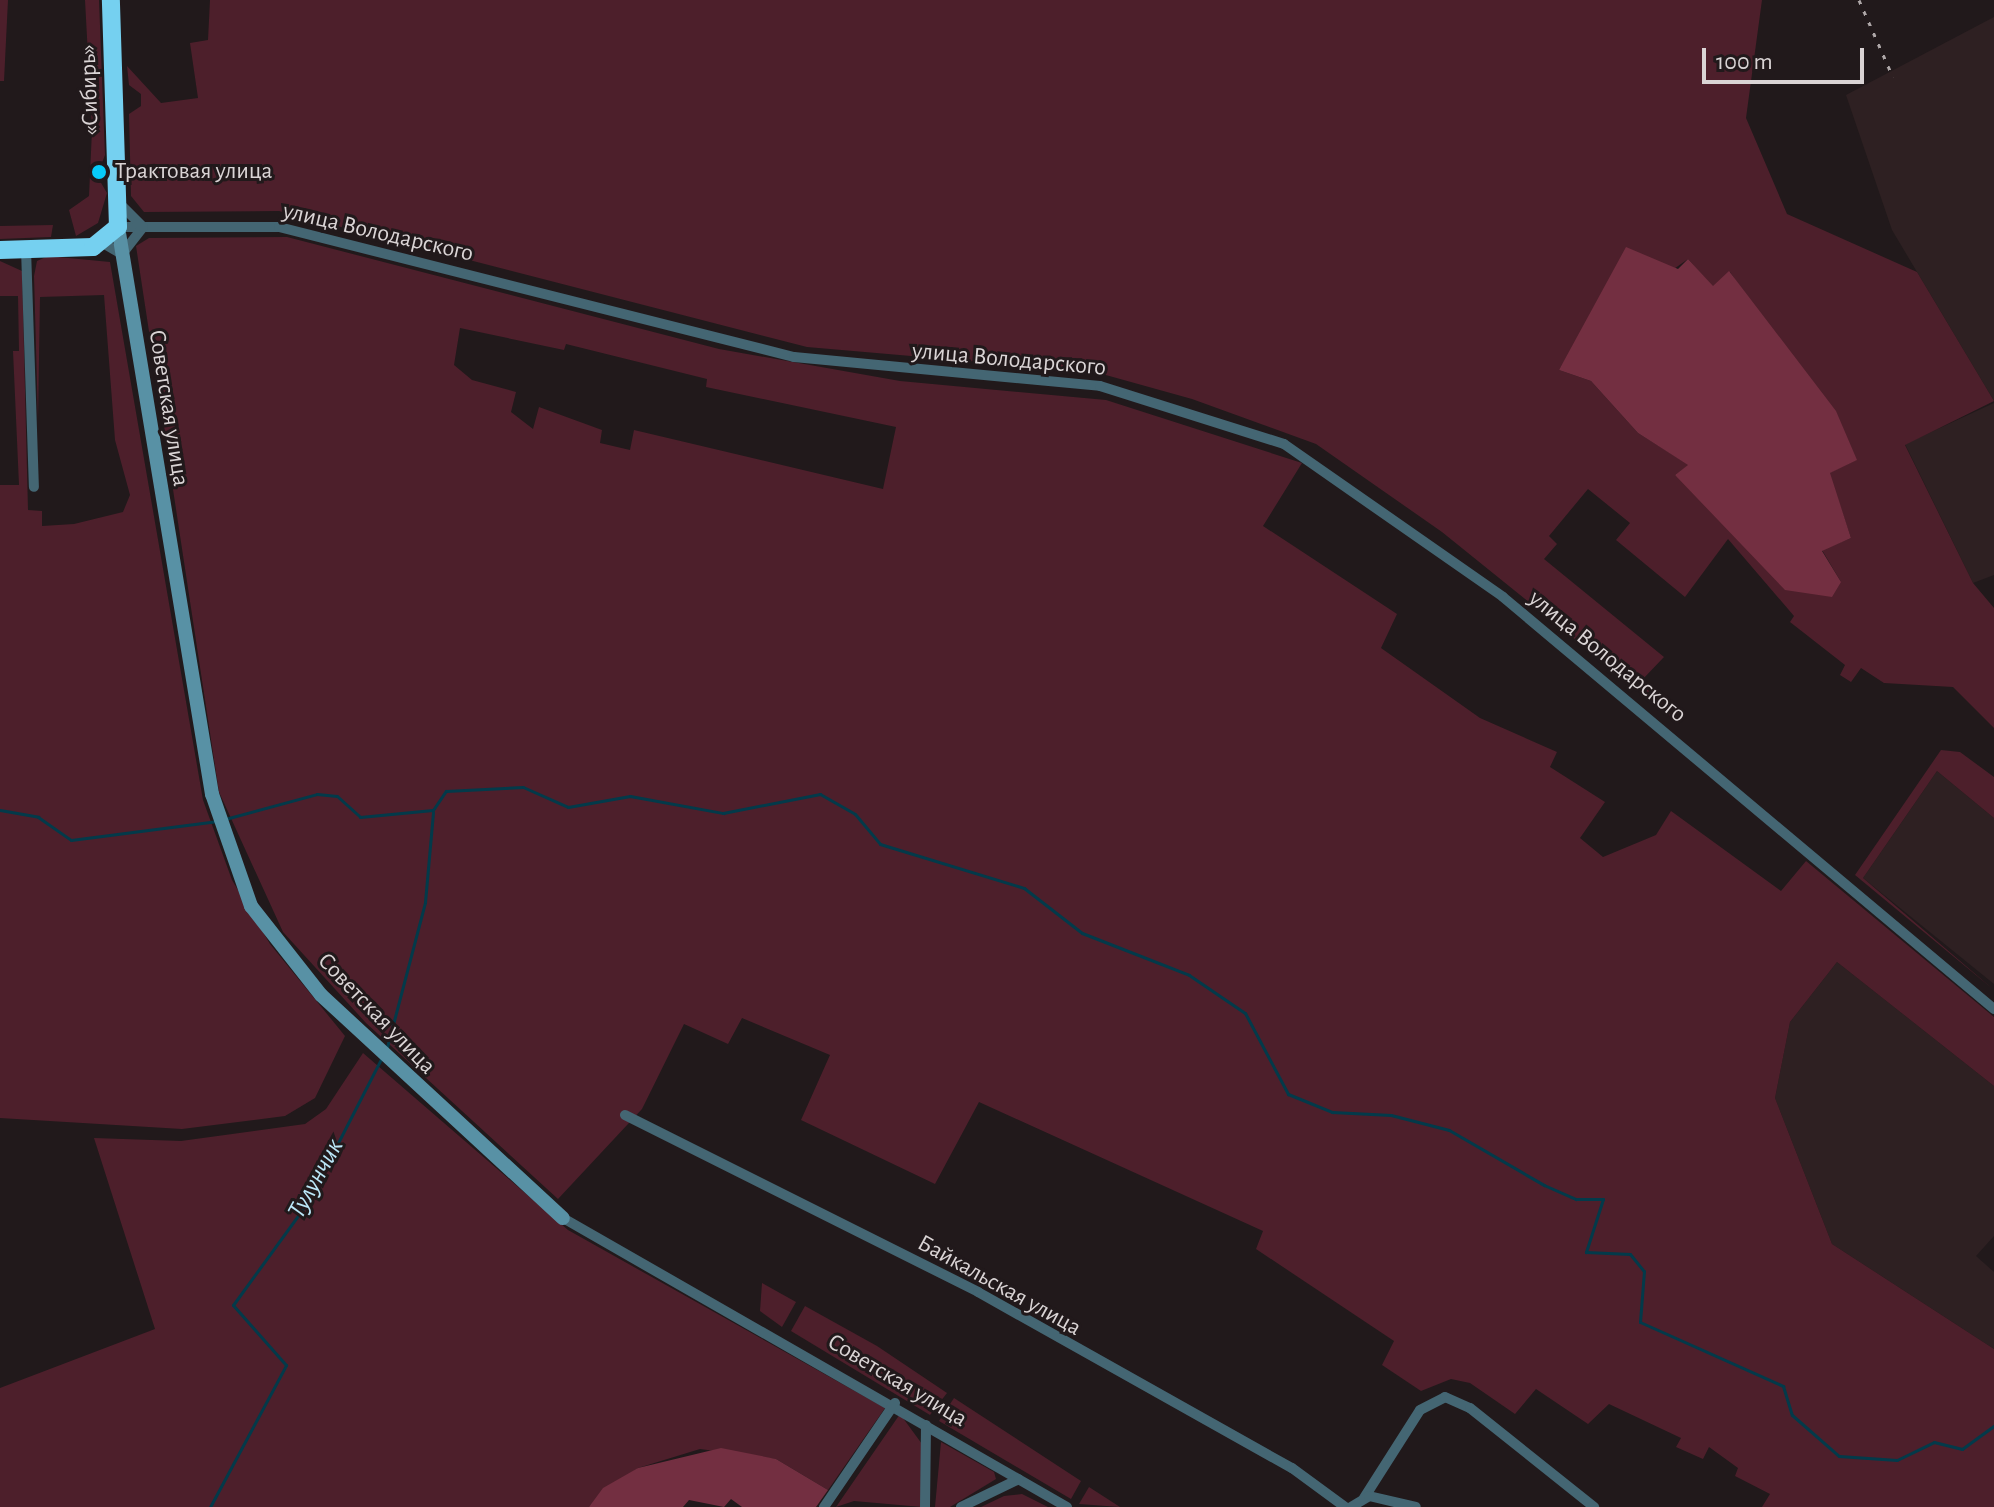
<!DOCTYPE html>
<html>
<head>
<meta charset="utf-8">
<style>
  body { margin:0 }
  #map { position:relative; width:1994px; height:1507px; overflow:hidden; background:#21191b; font-family:"Alegreya Sans",sans-serif }
  div>[style] { position:absolute }
  .built>* { inset:0; background:#2e2022 }
  .green>* { inset:0; background:#4d1f2b }
  .forest>* { inset:0; background:#732f41 }
  .stream>* { height:3px; margin:-1.5px; padding:0 1.5px; transform-origin:1.5px; border-radius:1.5px; background:#033a4a }
  .street>* { height:10px; margin:-5px; padding:0 5px; transform-origin:5px; border-radius:5px; background:#446673 }
  .secondary>* { height:14px; margin:-7px; padding:0 7px; transform-origin:7px; border-radius:7px; background:#5891a5 }
  .highway>* { height:18px; margin:-9px; padding:0 9px; transform-origin:9px; border-radius:9px; background:#75d0f0 }
  .rail>* { height:3px; margin-top:-1.5px; transform-origin:0; background:repeating-linear-gradient(90deg,#aea7a8 0 4px,transparent 0 12px) }
  .dots>* { width:22px; height:22px; translate:-50% -50%; box-sizing:border-box; border:4px solid #21191b; border-radius:50% }
  span { translate:-50% -50%; white-space:nowrap; text-align:center; line-height:1.15; -webkit-text-stroke:6px #21191b; paint-order:stroke }
  .street-label { font-size:24px; color:#dad4d5 }
  .poi-label { font-size:24px; color:#dad4d5 }
  .left { translate:0 -50%; text-align:left }
  .water-label { font-size:26px; color:#bbe7f8; font-style:italic }
  .scale { position:absolute; left:1702px; top:48px; width:162px; height:36px; box-sizing:border-box; border:4px solid #dad4d5; border-top:0; padding-left:10px; font-size:24px; line-height:28px; white-space:nowrap; color:#dad4d5; -webkit-text-stroke:6px #21191b; paint-order:stroke }
</style>
</head>
<body>
<div id="map">
  <div class="built">
    <div style="clip-path:polygon(1994px 17px,1994px 401px,1892px 230px,1846px 95px)"></div>
    <div style="clip-path:polygon(1994px 403px,1994px 575px,1973px 583px,1905px 444px)"></div>
    <div style="clip-path:polygon(1937px 771px,1994px 818px,1994px 984px,1863px 878px)"></div>
    <div style="clip-path:polygon(1837px 962px,1994px 1086px,1994px 1236px,1976px 1256px,1994px 1272px,1994px 1349px,1832px 1244px,1775px 1098px,1790px 1022px)"></div>
  </div>
  <div class="green">
    <div style="clip-path:polygon(0 0,8px 0,4px 81px,0 81px)"></div>
    <div style="clip-path:polygon(85px 0,99px 0,105px 155px,97px 176px,107px 193px,98px 223px,76px 236px,69px 210px,89px 196px,92px 130px)"></div>
    <div style="clip-path:polygon(evenodd,210px 0,1762px 0,1746px 118px,1787px 214px,1917px 272px,1994px 401px,1905px 445px,1973px 583px,1994px 608px,1994px 728px,1953px 687px,1884px 683px,1861px 668px,1851px 682px,1840px 675px,1845px 665px,1790px 622px,1794px 616px,1728px 539px,1685px 597px,1616px 540px,1630px 523px,1588px 489px,1549px 536px,1557px 544px,1544px 559px,1664px 657px,1642px 680px,1675px 711px,1670px 716px,1442px 532px,1316px 444px,1192px 399px,1095px 372px,807px 347px,279px 211px,144px 212px,131px 196px,129px 114px,141px 106px,141px 94px,129px 85px,127px 66px,161px 103px,198px 98px,190px 43px,208px 40px,210px 0,1688px 259px,1713px 287px,1730px 272px,1856px 460px,1829px 473px,1851px 538px,1822px 550px,1841px 582px,1675px 475px,1689px 465px,1638px 433px,1591px 381px,1559px 370px,1582px 334px,1688px 259px)"></div>
    <div style="clip-path:polygon(53px 225px,51px 237px,0 239px,0 226px)"></div>
    <div style="clip-path:polygon(evenodd,287px 237px,719px 349px,900px 381px,1106px 400px,1302px 463px,1263px 526px,1397px 614px,1381px 648px,1480px 718px,1557px 752px,1550px 767px,1605px 802px,1580px 838px,1603px 857px,1656px 835px,1671px 811px,1781px 891px,1806px 861px,1994px 1017px,1994px 1086px,1837px 962px,1790px 1022px,1775px 1098px,1832px 1244px,1994px 1349px,1994px 1507px,1762px 1507px,1770px 1494px,1735px 1476px,1738px 1468px,1709px 1447px,1703px 1459px,1676px 1447px,1681px 1438px,1609px 1404px,1588px 1424px,1536px 1389px,1515px 1414px,1470px 1383px,1451px 1379px,1421px 1391px,1382px 1365px,1394px 1341px,1256px 1249px,1263px 1231px,979px 1102px,935px 1184px,801px 1120px,830px 1055px,742px 1018px,728px 1044px,684px 1024px,642px 1109px,558px 1199px,366px 1023px,283px 932px,219px 792px,136px 246px,149px 238px,287px 237px,460px 328px,564px 350px,566px 344px,707px 379px,706px 387px,896px 427px,883px 489px,634px 430px,630px 450px,600px 443px,602px 430px,539px 407px,533px 429px,511px 412px,516px 392px,472px 380px,454px 365px,460px 328px)"></div>
    <div style="clip-path:polygon(48px 256px,110px 262px,203px 800px,232px 880px,270px 944px,345px 1036px,315px 1098px,285px 1116px,182px 1129px,0 1118px,0 485px,19px 485px,13px 351px,19px 351px,18px 296px,0 296px,0 261px,22px 271px,28px 510px,42px 511px,42px 526px,74px 524px,123px 512px,130px 495px,115px 440px,104px 295px,40px 297px,38px 420px,34px 276px,37px 261px)"></div>
    <div style="clip-path:polygon(1941px 750px,1960px 752px,1994px 777px,1994px 818px,1937px 771px,1863px 878px,1994px 990px,1855px 875px)"></div>
    <div style="clip-path:polygon(363px 1053px,568px 1230px,885px 1408px,828px 1490px,776px 1459px,700px 1449px,638px 1468px,589px 1507px,0 1507px,0 1388px,155px 1329px,94px 1138px,181px 1141px,305px 1124px,326px 1109px)"></div>
    <div style="clip-path:polygon(762px 1283px,796px 1302px,782px 1327px,760px 1311px)"></div>
    <div style="clip-path:polygon(805px 1306px,877px 1346px,947px 1393px,930px 1415px,791px 1331px)"></div>
    <div style="clip-path:polygon(954px 1398px,1081px 1481px,1071px 1499px,939px 1421px)"></div>
    <div style="clip-path:polygon(900px 1414px,922px 1444px,922px 1507px,854px 1501px,836px 1507px)"></div>
    <div style="clip-path:polygon(941px 1442px,994px 1472px,996px 1479px,950px 1507px,935px 1507px)"></div>
    <div style="clip-path:polygon(1089px 1487px,1120px 1507px,1079px 1504px)"></div>
    <div style="clip-path:polygon(1022px 1494px,1048px 1507px,981px 1507px,1004px 1496px)"></div>
  </div>
  <div class="forest">
    <div style="clip-path:polygon(1626px 247px,1678px 269px,1688px 259px,1713px 286px,1729px 271px,1836px 411px,1857px 460px,1830px 473px,1851px 538px,1822px 551px,1841px 582px,1832px 597px,1785px 590px,1675px 475px,1688px 465px,1638px 433px,1591px 381px,1559px 370px)"></div>
    <div style="clip-path:polygon(721px 1448px,776px 1459px,828px 1490px,816px 1507px,742px 1507px,731px 1499px,724px 1507px,689px 1500px,683px 1507px,589px 1507px,603px 1488px,638px 1468px)"></div>
  </div>
  <div class="stream">
    <div style="left:0;top:810px;width:39px;rotate:10deg"></div>
    <div style="left:38px;top:817px;width:40px;rotate:34.9deg"></div>
    <div style="left:71px;top:840px;width:148px;rotate:-7.4deg"></div>
    <div style="left:225px;top:819px;width:95px;rotate:-15.2deg"></div>
    <div style="left:317px;top:794px;width:20px;rotate:6deg"></div>
    <div style="left:337px;top:796px;width:31px;rotate:42deg"></div>
    <div style="left:360px;top:817px;width:73px;rotate:-5.5deg"></div>
    <div style="left:433px;top:810px;width:23px;rotate:-56deg"></div>
    <div style="left:446px;top:791px;width:77px;rotate:-3deg"></div>
    <div style="left:523px;top:787px;width:49px;rotate:24deg"></div>
    <div style="left:568px;top:807px;width:63px;rotate:-10.1deg"></div>
    <div style="left:630px;top:796px;width:95px;rotate:10.4deg"></div>
    <div style="left:723px;top:813px;width:99px;rotate:-11.1deg"></div>
    <div style="left:820px;top:794px;width:40px;rotate:29.7deg"></div>
    <div style="left:855px;top:814px;width:39px;rotate:50deg"></div>
    <div style="left:880px;top:844px;width:151px;rotate:17deg"></div>
    <div style="left:1024px;top:888px;width:73px;rotate:37.8deg"></div>
    <div style="left:1082px;top:933px;width:115px;rotate:21.4deg"></div>
    <div style="left:1189px;top:975px;width:68px;rotate:34.2deg"></div>
    <div style="left:1245px;top:1013px;width:92px;rotate:62deg"></div>
    <div style="left:1288px;top:1094px;width:48px;rotate:22.2deg"></div>
    <div style="left:1332px;top:1112px;width:59px;rotate:2.9deg"></div>
    <div style="left:1391px;top:1115px;width:60px;rotate:14.5deg"></div>
    <div style="left:1449px;top:1130px;width:110px;rotate:30.1deg"></div>
    <div style="left:1544px;top:1185px;width:35px;rotate:24deg"></div>
    <div style="left:1576px;top:1199px;width:27px"></div>
    <div style="left:1603px;top:1199px;width:56px;rotate:107.8deg"></div>
    <div style="left:1586px;top:1252px;width:44px;rotate:2.6deg"></div>
    <div style="left:1630px;top:1254px;width:22px;rotate:51deg"></div>
    <div style="left:1644px;top:1271px;width:51px;rotate:94.5deg"></div>
    <div style="left:1640px;top:1322px;width:157px;rotate:24.1deg"></div>
    <div style="left:1783px;top:1386px;width:30px;rotate:73deg"></div>
    <div style="left:1792px;top:1415px;width:62px;rotate:41.1deg"></div>
    <div style="left:1839px;top:1456px;width:58px;rotate:3.9deg"></div>
    <div style="left:1897px;top:1460px;width:41px;rotate:-25.9deg"></div>
    <div style="left:1934px;top:1442px;width:29px;rotate:14deg"></div>
    <div style="left:1962px;top:1449px;width:39px;rotate:-36deg"></div>
    <div style="left:386px;top:1051px;width:154px;rotate:-75.3deg"></div>
    <div style="left:425px;top:902px;width:90px;rotate:-84.9deg"></div>
    <div style="left:210px;top:1507px;width:161px;rotate:-61.8deg"></div>
    <div style="left:286px;top:1365px;width:80px;rotate:-131.5deg"></div>
    <div style="left:233px;top:1305px;width:126px;rotate:-54deg"></div>
    <div style="left:307px;top:1203px;width:164px;rotate:-62.8deg"></div>
  </div>
  <div class="street">
    <div style="left:118px;top:227px;width:161px"></div>
    <div style="left:279px;top:227px;width:531px;rotate:14.17deg"></div>
    <div style="left:794px;top:357px;width:307px;rotate:5.4deg"></div>
    <div style="left:1100px;top:386px;width:193px;rotate:17.5deg"></div>
    <div style="left:1284px;top:444px;width:267px;rotate:34.9deg"></div>
    <div style="left:1503px;top:597px;width:641px;rotate:40deg"></div>
    <div style="left:101px;top:242px;width:24px;rotate:30deg"></div>
    <div style="left:122px;top:254px;width:34px;rotate:-52deg"></div>
    <div style="left:143px;top:227px;width:35px;rotate:-135deg"></div>
    <div style="left:26px;top:249px;width:238px;rotate:88.1deg"></div>
    <div style="left:625px;top:1115px;width:395px;rotate:26.6deg"></div>
    <div style="left:978px;top:1292px;width:360px;rotate:29.3deg"></div>
    <div style="left:1292px;top:1468px;width:66px;rotate:36.3deg"></div>
    <div style="left:563px;top:1218px;width:581px;rotate:29.83deg"></div>
    <div style="left:1364px;top:1498px;width:104px;rotate:-57.5deg"></div>
    <div style="left:1420px;top:1410px;width:28px;rotate:-27deg"></div>
    <div style="left:1445px;top:1397px;width:27px;rotate:24deg"></div>
    <div style="left:1470px;top:1408px;width:159px;rotate:38.6deg"></div>
    <div style="left:824px;top:1507px;width:126px;rotate:-55.7deg"></div>
    <div style="left:925px;top:1507px;width:82px;rotate:-89.3deg"></div>
    <div style="left:961px;top:1507px;width:64px;rotate:-25.8deg"></div>
    <div style="left:1351px;top:1507px;width:21px;rotate:-31deg"></div>
    <div style="left:1369px;top:1496px;width:48px;rotate:13.2deg"></div>
  </div>
  <div class="secondary">
    <div style="left:118px;top:227px;width:575px;rotate:80.59deg"></div>
    <div style="left:212px;top:794px;width:119px;rotate:70.8deg"></div>
    <div style="left:251px;top:906px;width:113px;rotate:51.8deg"></div>
    <div style="left:321px;top:995px;width:329px;rotate:42.7deg"></div>
  </div>
  <div class="highway">
    <div style="left:0;top:250px;width:93px;rotate:-1.8deg"></div>
    <div style="left:93px;top:247px;width:32px;rotate:-39deg"></div>
    <div style="left:118px;top:227px;width:227px;rotate:-91.8deg"></div>
  </div>
  <div class="rail">
    <div style="left:1859px;top:0;width:84px;rotate:66.2deg"></div>
  </div>
  <div class="dots">
    <div style="left:99px;top:172px;background:#07cbf9"></div>
  </div>
  <div class="street-label">
    <span style="left:90px;top:90px;rotate:-92deg">«Сибирь»</span>
    <span style="left:378px;top:233px;rotate:13deg">улица Володарского</span>
    <span style="left:1009px;top:360px;rotate:5deg">улица Володарского</span>
    <span style="left:168px;top:408px;rotate:81deg">Советская улица</span>
    <span style="left:1607px;top:657px;rotate:39deg">улица Володарского</span>
    <span style="left:376px;top:1014px;rotate:46deg">Советская улица</span>
    <span style="left:999px;top:1286px;rotate:29deg">Байкальская улица</span>
    <span style="left:897px;top:1381px;rotate:31deg">Советская улица</span>
  </div>
  <div class="poi-label">
    <span class="left" style="left:115px;top:172px">Трактовая улица</span>
  </div>
  <div class="water-label">
    <span style="left:316px;top:1179px;rotate:-61deg">Тулунчик</span>
  </div>
  <div class="scale">100 m</div>
</div>
</body>
</html>
